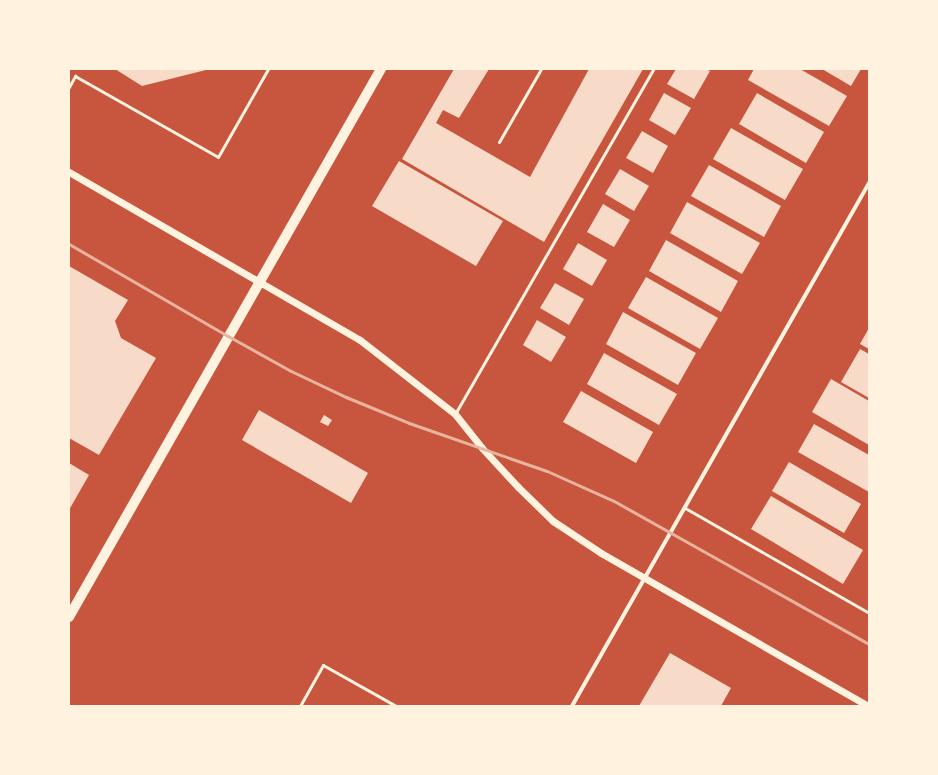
<!DOCTYPE html>
<html>
<head>
<meta charset="utf-8">
<style>
  body { margin:0 }
  #map { position:relative; width:938px; height:775px; overflow:hidden; background:#c8553d; font-family:Montserrat,sans-serif }
  div>[style] { position:absolute }
  .building>* { inset:0; background:#f7dbc8 }
  .service>* { height:3px; margin:-1.5px; padding:0 1.5px; transform-origin:1.5px; border-radius:1.5px; background:#fff3e0 }
  .minor>* { height:4px; margin:-2px; padding:0 2px; transform-origin:2px; border-radius:2px; background:#fff3e0 }
  .tertiary>* { height:7px; margin:-3.5px; padding:0 3.5px; transform-origin:3.5px; border-radius:3.5px; background:#fff3e0 }
  .primary>* { height:10px; margin:-5px; padding:0 5px; transform-origin:5px; border-radius:5px; background:#fff3e0 }
  .rail>* { height:3px; margin:-1.5px; padding:0 1.5px; transform-origin:1.5px; border-radius:1.5px; background:#e9b49f }
  span { translate:-50% -50%; white-space:nowrap; text-align:center; line-height:1.15; -webkit-text-stroke:3.5px #fff3e0; paint-order:stroke }
  .frame { position:absolute; inset:0; border:70px solid #fff3e0; pointer-events:none }
</style>
</head>
<body>
<div id="map">
  <div class="building">
    <div style="clip-path:polygon(115px 69px,206px 69px,206px 70px,142px 86px)"></div>
    <div style="clip-path:polygon(454px 69px,489px 69px,459px 118px,443px 110px,436px 123px,530px 177px,589px 69px,643px 69px,544px 242px,402px 159px)"></div>
    <div style="clip-path:polygon(676px 69px,705px 69px,710px 71px,694px 99px,667px 84px)"></div>
    <div style="clip-path:polygon(754px 69px,800px 69px,847px 96px,829px 126px,748px 80px)"></div>
    <div style="clip-path:polygon(822px 69px,861px 69px,851px 86px)"></div>
    <div style="clip-path:polygon(664px 93px,691px 108px,675px 135px,649px 120px)"></div>
    <div style="clip-path:polygon(757px 93px,824px 132px,806px 163px,739px 124px)"></div>
    <div style="clip-path:polygon(731px 128px,803px 169px,785px 200px,713px 159px)"></div>
    <div style="clip-path:polygon(642px 131px,668px 146px,653px 173px,626px 158px)"></div>
    <div style="clip-path:polygon(399px 161px,503px 221px,476px 266px,372px 206px)"></div>
    <div style="clip-path:polygon(709px 165px,781px 206px,764px 237px,691px 196px)"></div>
    <div style="clip-path:polygon(620px 169px,649px 186px,634px 211px,605px 194px)"></div>
    <div style="clip-path:polygon(687px 202px,760px 243px,742px 274px,670px 233px)"></div>
    <div style="clip-path:polygon(603px 204px,630px 220px,614px 247px,587px 232px)"></div>
    <div style="clip-path:polygon(666px 240px,738px 281px,721px 312px,649px 271px)"></div>
    <div style="clip-path:polygon(578px 243px,607px 260px,592px 286px,563px 269px)"></div>
    <div style="clip-path:polygon(69px 266px,128px 300px,115px 321px,121px 338px,156px 358px,99px 455px,69px 438px)"></div>
    <div style="clip-path:polygon(646px 277px,718px 318px,700px 349px,628px 308px)"></div>
    <div style="clip-path:polygon(555px 283px,584px 299px,569px 325px,540px 308px)"></div>
    <div style="clip-path:polygon(623px 312px,696px 353px,678px 385px,606px 344px)"></div>
    <div style="clip-path:polygon(537px 320px,566px 337px,551px 362px,523px 345px)"></div>
    <div style="clip-path:polygon(869px 328px,869px 349px,860px 344px)"></div>
    <div style="clip-path:polygon(860px 349px,869px 354px,869px 398px,841px 382px)"></div>
    <div style="clip-path:polygon(604px 353px,677px 394px,659px 425px,587px 384px)"></div>
    <div style="clip-path:polygon(831px 379px,869px 401px,869px 445px,812px 412px)"></div>
    <div style="clip-path:polygon(581px 391px,653px 432px,636px 463px,563px 422px)"></div>
    <div style="clip-path:polygon(259px 410px,368px 473px,351px 503px,242px 440px)"></div>
    <div style="clip-path:polygon(324px 415px,332px 420px,328px 426px,320px 422px)"></div>
    <div style="clip-path:polygon(814px 424px,869px 455px,869px 492px,798px 452px)"></div>
    <div style="clip-path:polygon(789px 462px,861px 504px,844px 533px,772px 491px)"></div>
    <div style="clip-path:polygon(69px 463px,89px 475px,69px 510px)"></div>
    <div style="clip-path:polygon(771px 496px,863px 550px,843px 584px,751px 529px)"></div>
    <div style="clip-path:polygon(670px 653px,731px 688px,721px 706px,639px 706px)"></div>
  </div>
  <div class="service">
    <div style="left:69px;top:87px;width:13px;rotate:-61deg"></div>
    <div style="left:75px;top:76px;width:164px;rotate:29.5deg"></div>
    <div style="left:218px;top:157px;width:101px;rotate:-60.4deg"></div>
    <div style="left:499px;top:142px;width:84px;rotate:-60.1deg"></div>
    <div style="left:455px;top:414px;width:398px;rotate:-60.1deg"></div>
    <div style="left:685px;top:508px;width:212px;rotate:29.7deg"></div>
    <div style="left:300px;top:706px;width:47px;rotate:-60.7deg"></div>
    <div style="left:323px;top:665px;width:84px;rotate:29.3deg"></div>
  </div>
  <div class="minor">
    <div style="left:572px;top:706px;width:601px;rotate:-60.41deg"></div>
  </div>
  <div class="tertiary">
    <div style="left:69px;top:172px;width:336px;rotate:30deg"></div>
    <div style="left:360px;top:340px;width:120px;rotate:37.9deg"></div>
    <div style="left:455px;top:414px;width:43px;rotate:51.5deg"></div>
    <div style="left:482px;top:448px;width:53px;rotate:47.3deg"></div>
    <div style="left:518px;top:487px;width:49px;rotate:44.2deg"></div>
    <div style="left:553px;top:521px;width:58px;rotate:33.7deg"></div>
    <div style="left:601px;top:553px;width:308px;rotate:29.8deg"></div>
  </div>
  <div class="primary">
    <div style="left:69px;top:617px;width:631px;rotate:-60.35deg"></div>
  </div>
  <div class="rail">
    <div style="left:69px;top:244px;width:184px;rotate:30.1deg"></div>
    <div style="left:228px;top:336px;width:72px;rotate:29.1deg"></div>
    <div style="left:291px;top:371px;width:61px;rotate:25.3deg"></div>
    <div style="left:346px;top:397px;width:68px;rotate:22.4deg"></div>
    <div style="left:409px;top:423px;width:146px;rotate:19.2deg"></div>
    <div style="left:547px;top:471px;width:73px;rotate:24.1deg"></div>
    <div style="left:614px;top:501px;width:292px;rotate:29.3deg"></div>
  </div>
  <div class="frame"></div>
</div>
</body>
</html>
